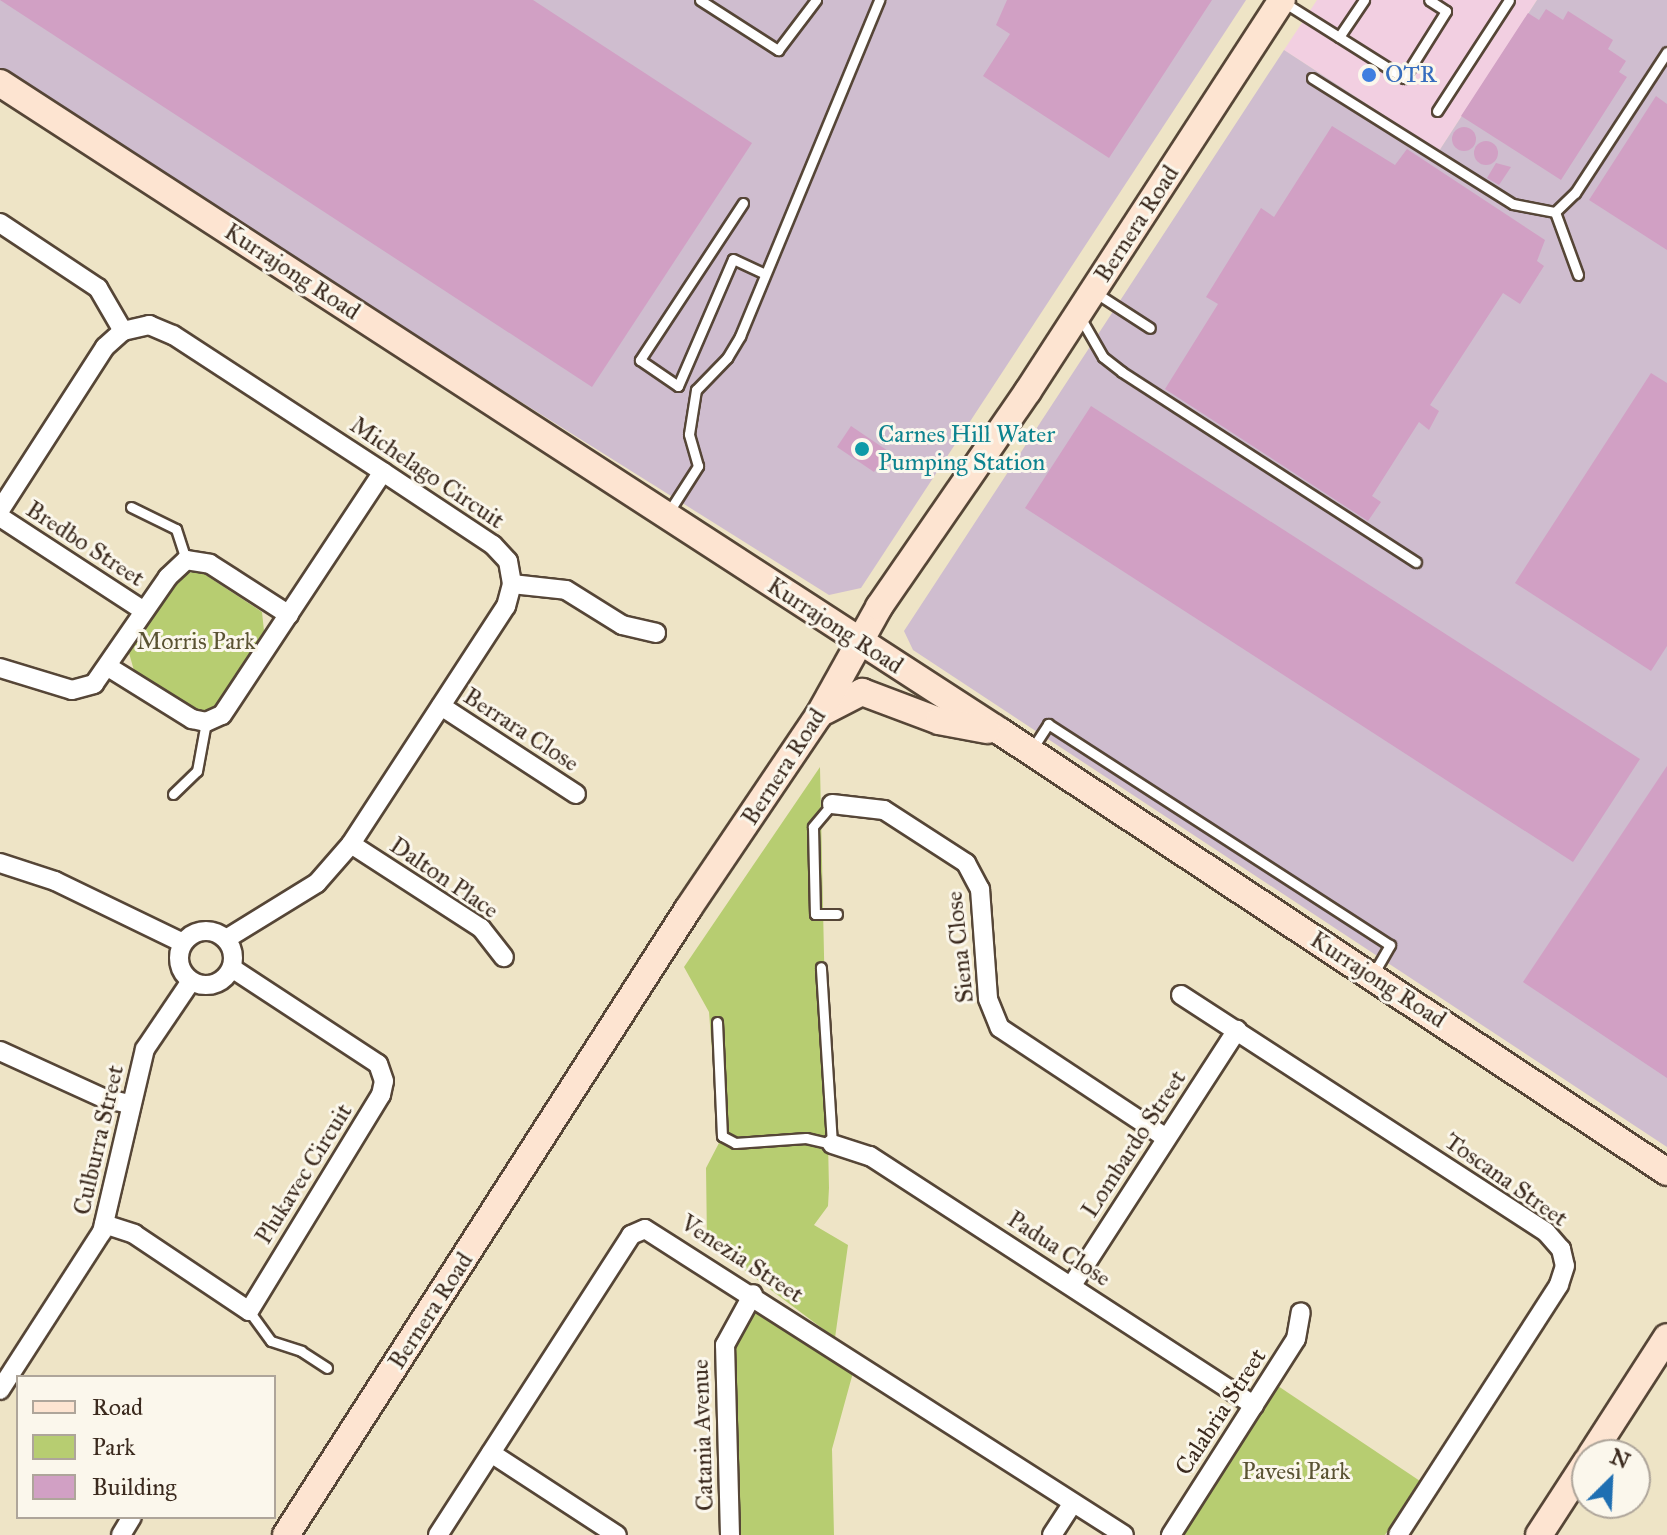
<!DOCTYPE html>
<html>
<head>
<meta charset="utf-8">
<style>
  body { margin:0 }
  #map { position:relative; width:1667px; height:1535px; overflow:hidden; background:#eee4c6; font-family:"IM FELL Great Primer",serif }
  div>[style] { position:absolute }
  .built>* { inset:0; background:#f2cfe1 }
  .industrial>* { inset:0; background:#cfbdcf }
  .green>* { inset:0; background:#b7cd71 }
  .building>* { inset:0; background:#d1a0c4 }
  .round { border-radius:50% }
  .roads { filter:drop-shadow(2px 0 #564637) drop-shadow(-2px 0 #564637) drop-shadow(0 2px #564637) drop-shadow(0 -2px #564637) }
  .lane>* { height:9px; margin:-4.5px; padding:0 4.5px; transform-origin:4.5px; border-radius:4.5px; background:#fff }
  .street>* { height:18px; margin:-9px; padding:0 9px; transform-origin:9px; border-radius:9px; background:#fff }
  .street>.ring { margin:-9px; padding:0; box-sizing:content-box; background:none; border:18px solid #fff; border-radius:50% }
  .secondary>* { height:26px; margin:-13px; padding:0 13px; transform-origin:13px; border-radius:13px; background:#fde4d1 }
  .dots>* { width:22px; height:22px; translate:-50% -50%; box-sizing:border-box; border:4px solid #fbf7ec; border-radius:50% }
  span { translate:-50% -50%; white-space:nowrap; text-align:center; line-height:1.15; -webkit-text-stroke:6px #fbf7ec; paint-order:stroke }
  .shop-label { font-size:24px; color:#366cbe }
  .left { translate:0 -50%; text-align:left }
  .street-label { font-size:24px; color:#3b2a1e }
  .culture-label { font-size:24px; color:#0d838f }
  .park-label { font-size:24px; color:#5a5333 }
  .legend { position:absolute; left:16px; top:1375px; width:260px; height:144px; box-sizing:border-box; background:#fbf7ec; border:2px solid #aea59a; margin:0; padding:10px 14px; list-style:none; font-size:24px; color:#3b2a1e }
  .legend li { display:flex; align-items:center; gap:16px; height:40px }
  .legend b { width:40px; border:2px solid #aea59a }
  .north { position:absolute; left:1571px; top:1439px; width:80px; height:80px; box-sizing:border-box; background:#fbf7ec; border:2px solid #aea59a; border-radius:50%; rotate:24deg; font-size:22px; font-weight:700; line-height:32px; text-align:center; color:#3b2a1e }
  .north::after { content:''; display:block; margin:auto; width:28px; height:36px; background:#1f6fb2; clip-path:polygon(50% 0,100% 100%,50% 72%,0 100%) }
</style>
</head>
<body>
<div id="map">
  <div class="built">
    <div style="clip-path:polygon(1317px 0,1537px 0,1439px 151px,1284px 50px)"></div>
  </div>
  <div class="industrial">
    <div style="clip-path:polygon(0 0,1246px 0,861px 588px,829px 595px,0 75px)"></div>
    <div style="clip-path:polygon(1537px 0,1667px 0,1667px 1147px,913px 650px,904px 631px,1284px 50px,1439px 151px)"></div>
  </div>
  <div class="green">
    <div style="clip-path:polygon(198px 570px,262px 612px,264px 631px,213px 709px,196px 713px,135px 674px,129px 653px,178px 577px)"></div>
    <div style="clip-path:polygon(820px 767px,829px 1188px,828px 1206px,814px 1225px,848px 1245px,835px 1338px,707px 1242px,706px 1168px,719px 1143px,709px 1012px,684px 967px)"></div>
    <div style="clip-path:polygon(758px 1307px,854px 1369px,832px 1449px,834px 1535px,739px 1535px,735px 1345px)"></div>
    <div style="clip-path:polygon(1278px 1386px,1420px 1481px,1385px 1535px,1181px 1535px)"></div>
  </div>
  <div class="building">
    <div style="clip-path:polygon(0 0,533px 0,752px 143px,592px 387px)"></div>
    <div style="clip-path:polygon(1007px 0,1212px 0,1109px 158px,983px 76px,1010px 34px,996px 25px)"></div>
    <div style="clip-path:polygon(1546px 9px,1563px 20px,1568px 11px,1613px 40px,1608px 49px,1626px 61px,1619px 72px,1627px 77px,1561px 180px,1461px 116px,1528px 13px,1539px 20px)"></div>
    <div style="clip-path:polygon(1656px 96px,1667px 104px,1667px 250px,1589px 200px)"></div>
    <div style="clip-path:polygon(1332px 126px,1395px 165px,1407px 149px,1545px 240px,1537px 261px,1544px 266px,1520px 304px,1503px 293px,1430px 405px,1439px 411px,1429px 430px,1419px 422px,1372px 496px,1381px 502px,1368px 521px,1165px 389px,1218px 304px,1206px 297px,1261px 208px,1274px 217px)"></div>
    <div class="round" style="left:1452px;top:127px;width:24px;height:24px"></div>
    <div class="round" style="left:1474px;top:141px;width:24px;height:24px"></div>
    <div style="clip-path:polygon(1496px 163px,1511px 167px,1499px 185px,1487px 178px)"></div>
    <div style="clip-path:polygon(1651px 373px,1667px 383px,1667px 646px,1651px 671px,1515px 583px)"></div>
    <div style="clip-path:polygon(1091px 406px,1640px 759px,1573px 862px,1025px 508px)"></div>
    <div style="clip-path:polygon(851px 426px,888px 451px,874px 472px,837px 447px)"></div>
    <div style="clip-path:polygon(1667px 766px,1667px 1078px,1523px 982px)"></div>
  </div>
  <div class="roads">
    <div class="lane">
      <div style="left:700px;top:0;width:93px;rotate:32.7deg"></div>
      <div style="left:778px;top:50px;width:63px;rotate:-52.8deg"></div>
      <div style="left:1285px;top:3px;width:141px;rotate:32.2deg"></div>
      <div style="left:1404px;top:78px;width:79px;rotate:-57.9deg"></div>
      <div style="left:1446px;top:11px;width:20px;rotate:-147deg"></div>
      <div style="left:1339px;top:37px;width:45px;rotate:-56deg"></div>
      <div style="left:1312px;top:78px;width:237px;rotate:32.1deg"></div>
      <div style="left:1513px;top:204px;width:43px;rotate:10.8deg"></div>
      <div style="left:1555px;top:212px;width:28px;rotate:-44deg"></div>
      <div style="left:1575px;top:193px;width:168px;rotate:-56.9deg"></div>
      <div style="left:1437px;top:111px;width:132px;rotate:-57deg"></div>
      <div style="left:743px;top:203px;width:188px;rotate:123.3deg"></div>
      <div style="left:640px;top:360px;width:46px;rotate:34.4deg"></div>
      <div style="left:678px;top:386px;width:138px;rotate:-66.6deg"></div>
      <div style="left:733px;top:259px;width:35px;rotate:25deg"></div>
      <div style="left:1555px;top:212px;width:67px;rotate:69.9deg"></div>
      <div style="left:1096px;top:293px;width:64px;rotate:32.9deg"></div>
      <div style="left:1080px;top:317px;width:46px;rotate:60.1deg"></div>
      <div style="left:1103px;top:357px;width:24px;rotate:38deg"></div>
      <div style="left:1122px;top:372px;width:350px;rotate:32.9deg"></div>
      <div style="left:131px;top:507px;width:50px;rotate:26.1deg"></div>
      <div style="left:176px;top:529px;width:33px;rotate:72deg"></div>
      <div style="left:668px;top:513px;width:56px;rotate:-57.4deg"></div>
      <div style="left:698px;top:466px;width:33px;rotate:-106deg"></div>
      <div style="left:689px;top:434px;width:45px;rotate:-81deg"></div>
      <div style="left:696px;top:390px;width:45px;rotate:-45.9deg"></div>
      <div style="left:727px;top:358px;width:26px;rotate:-59deg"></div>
      <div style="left:740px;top:336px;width:364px;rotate:-67.5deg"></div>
      <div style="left:1032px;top:749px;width:30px;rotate:-57deg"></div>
      <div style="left:1048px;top:724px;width:407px;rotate:32.9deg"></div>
      <div style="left:1390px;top:945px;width:36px;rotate:120deg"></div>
      <div style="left:173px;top:794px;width:33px;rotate:-44deg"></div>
      <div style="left:197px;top:771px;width:50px;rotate:-79.6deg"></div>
      <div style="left:832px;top:804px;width:30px;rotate:130deg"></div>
      <div style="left:813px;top:827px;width:87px;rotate:88.7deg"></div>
      <div style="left:815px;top:914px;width:22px"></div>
      <div style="left:717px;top:1022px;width:114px;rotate:87.5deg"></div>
      <div style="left:722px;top:1136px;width:15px;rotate:28deg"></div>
      <div style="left:735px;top:1143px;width:71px;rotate:-4deg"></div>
      <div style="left:806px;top:1138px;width:27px;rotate:13deg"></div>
      <div style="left:832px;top:1144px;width:177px;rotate:-93.6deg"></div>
      <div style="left:249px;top:1311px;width:37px;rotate:54deg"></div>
      <div style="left:271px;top:1341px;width:32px;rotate:18deg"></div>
      <div style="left:301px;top:1351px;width:31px;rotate:33deg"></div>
    </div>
    <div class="street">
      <div style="left:0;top:223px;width:118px;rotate:33.6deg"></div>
      <div style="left:98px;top:288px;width:50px;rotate:59.8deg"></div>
      <div style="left:0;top:510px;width:194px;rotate:-57.2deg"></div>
      <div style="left:105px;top:347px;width:24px;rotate:-42deg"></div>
      <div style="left:123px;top:331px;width:27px;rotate:-13deg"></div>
      <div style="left:149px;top:325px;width:26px;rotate:23deg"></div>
      <div style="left:173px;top:335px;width:251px;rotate:33.1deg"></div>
      <div style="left:383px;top:472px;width:132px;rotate:33.6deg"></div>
      <div style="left:493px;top:545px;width:22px;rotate:47deg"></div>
      <div style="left:508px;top:561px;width:23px;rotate:80deg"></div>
      <div style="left:512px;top:584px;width:23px;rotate:105deg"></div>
      <div style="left:506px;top:606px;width:284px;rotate:123.1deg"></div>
      <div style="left:351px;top:844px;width:52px;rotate:131.1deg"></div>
      <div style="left:317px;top:883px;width:107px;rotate:148.4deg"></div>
      <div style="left:0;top:517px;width:172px;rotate:33.1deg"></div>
      <div style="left:512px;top:584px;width:54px;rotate:6.3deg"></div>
      <div style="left:566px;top:590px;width:66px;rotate:32deg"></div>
      <div style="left:622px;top:625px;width:35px;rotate:13deg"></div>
      <div style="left:0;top:668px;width:75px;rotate:17deg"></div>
      <div style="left:72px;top:690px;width:23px;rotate:-15deg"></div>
      <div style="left:94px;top:684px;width:130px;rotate:-55.3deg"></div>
      <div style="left:168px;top:577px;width:25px;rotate:-43deg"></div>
      <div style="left:186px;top:560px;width:24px;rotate:9deg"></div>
      <div style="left:210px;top:564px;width:94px;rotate:32.8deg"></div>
      <div style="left:110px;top:668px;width:97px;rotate:31.9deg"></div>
      <div style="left:192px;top:719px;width:14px;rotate:12deg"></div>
      <div style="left:206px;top:722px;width:17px;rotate:-24deg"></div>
      <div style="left:222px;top:715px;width:291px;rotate:-56.5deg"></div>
      <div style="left:441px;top:706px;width:161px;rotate:33.1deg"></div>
      <div style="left:832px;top:804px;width:52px;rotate:6.6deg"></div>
      <div style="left:884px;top:810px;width:98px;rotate:32.9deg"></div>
      <div style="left:966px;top:863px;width:30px;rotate:62deg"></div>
      <div style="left:980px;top:889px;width:110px;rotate:85.8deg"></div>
      <div style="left:988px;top:999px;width:31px;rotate:68deg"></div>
      <div style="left:1000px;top:1028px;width:199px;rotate:33.5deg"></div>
      <div style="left:351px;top:844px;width:155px;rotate:32.9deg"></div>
      <div style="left:481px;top:928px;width:37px;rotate:52deg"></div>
      <div style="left:0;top:863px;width:58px;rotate:18.1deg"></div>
      <div style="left:55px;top:881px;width:142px;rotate:25.8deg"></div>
      <div class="ring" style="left:179px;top:931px;width:36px;height:36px"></div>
      <div style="left:1181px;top:995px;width:435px;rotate:33deg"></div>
      <div style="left:1546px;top:1232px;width:23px;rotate:49deg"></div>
      <div style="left:1561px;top:1249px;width:17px;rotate:77deg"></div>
      <div style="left:1565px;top:1266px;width:20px;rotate:108deg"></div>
      <div style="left:1559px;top:1285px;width:297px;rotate:122.8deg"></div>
      <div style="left:0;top:1051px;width:113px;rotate:24.5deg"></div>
      <div style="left:103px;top:1098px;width:28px;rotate:13deg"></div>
      <div style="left:832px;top:1144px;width:40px;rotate:18deg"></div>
      <div style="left:870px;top:1156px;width:458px;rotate:33deg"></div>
      <div style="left:104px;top:1224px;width:32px;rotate:18deg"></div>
      <div style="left:134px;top:1234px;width:138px;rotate:33.8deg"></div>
      <div style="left:249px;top:1311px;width:253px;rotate:-58.6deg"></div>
      <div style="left:381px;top:1095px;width:14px;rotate:-78deg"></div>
      <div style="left:384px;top:1081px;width:18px;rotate:-109deg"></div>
      <div style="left:378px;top:1064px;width:175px;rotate:-146.7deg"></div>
      <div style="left:1072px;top:1285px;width:304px;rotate:-57.1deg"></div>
      <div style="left:0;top:1390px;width:188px;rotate:-57.2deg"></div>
      <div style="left:102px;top:1232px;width:188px;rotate:-76.8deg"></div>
      <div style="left:145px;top:1049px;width:82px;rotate:-55.9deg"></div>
      <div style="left:491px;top:1453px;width:150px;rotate:33.1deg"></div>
      <div style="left:121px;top:1535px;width:21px;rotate:-59deg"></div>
      <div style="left:438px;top:1535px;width:357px;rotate:-57.2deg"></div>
      <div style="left:631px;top:1235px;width:15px;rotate:-23deg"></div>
      <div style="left:645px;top:1229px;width:568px;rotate:32.57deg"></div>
      <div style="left:730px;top:1535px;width:190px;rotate:-91.5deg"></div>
      <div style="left:725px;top:1345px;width:58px;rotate:-61.2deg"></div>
      <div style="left:1052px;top:1535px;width:38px;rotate:-57deg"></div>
      <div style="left:1171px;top:1535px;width:232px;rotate:-57.5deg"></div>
      <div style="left:1296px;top:1339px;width:27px;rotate:-80deg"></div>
    </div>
    <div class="secondary">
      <div style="left:0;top:83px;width:1193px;rotate:32.96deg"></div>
      <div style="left:1001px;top:732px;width:798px;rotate:33.45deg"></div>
      <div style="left:825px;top:711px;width:42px;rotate:-27.2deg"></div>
      <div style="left:862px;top:692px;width:82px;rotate:20.6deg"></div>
      <div style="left:939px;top:721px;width:49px;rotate:10.6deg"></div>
      <div style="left:1591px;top:1455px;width:140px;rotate:-57.2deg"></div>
      <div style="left:286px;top:1535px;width:744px;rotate:-57.29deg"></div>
      <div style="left:688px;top:909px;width:234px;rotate:-56deg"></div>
      <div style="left:819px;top:715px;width:124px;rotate:-60.9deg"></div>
      <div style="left:879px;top:607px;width:262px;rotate:-55.4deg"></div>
      <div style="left:1028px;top:391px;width:466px;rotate:-57deg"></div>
      <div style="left:1539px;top:1535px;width:88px;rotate:-57deg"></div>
    </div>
  </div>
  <div class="dots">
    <div style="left:1369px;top:75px;background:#3f7fe0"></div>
    <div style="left:862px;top:449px;background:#0f9aa8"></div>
  </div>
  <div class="shop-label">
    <span class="left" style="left:1385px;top:75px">OTR</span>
  </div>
  <div class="street-label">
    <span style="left:1137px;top:224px;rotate:-57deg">Bernera Road</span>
    <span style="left:292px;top:272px;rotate:33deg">Kurrajong Road</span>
    <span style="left:427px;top:473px;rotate:34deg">Michelago Circuit</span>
    <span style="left:85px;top:544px;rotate:33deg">Bredbo Street</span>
    <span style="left:835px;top:626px;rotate:33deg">Kurrajong Road</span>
    <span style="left:521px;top:730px;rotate:33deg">Berrara Close</span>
    <span style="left:784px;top:767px;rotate:-57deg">Bernera Road</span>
    <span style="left:444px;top:878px;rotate:34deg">Dalton Place</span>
    <span style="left:960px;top:947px;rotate:-96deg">Siena Close</span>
    <span style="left:1378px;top:980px;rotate:33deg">Kurrajong Road</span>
    <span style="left:99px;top:1140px;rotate:-77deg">Culburra Street</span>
    <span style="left:1134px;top:1144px;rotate:-57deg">Lombardo Street</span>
    <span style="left:304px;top:1174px;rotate:-58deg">Plukavec Circuit</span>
    <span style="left:1506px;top:1180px;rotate:35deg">Toscana Street</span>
    <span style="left:1059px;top:1249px;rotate:33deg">Padua Close</span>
    <span style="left:742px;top:1259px;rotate:33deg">Venezia Street</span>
    <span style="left:431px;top:1311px;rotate:-57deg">Bernera Road</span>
    <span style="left:1221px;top:1412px;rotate:-57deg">Calabria Street</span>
    <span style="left:703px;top:1435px;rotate:-92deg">Catania Avenue</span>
  </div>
  <div class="culture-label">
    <span class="left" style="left:878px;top:449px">Carnes Hill Water<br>Pumping Station</span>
  </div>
  <div class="park-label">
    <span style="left:196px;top:642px">Morris Park</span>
    <span style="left:1296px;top:1472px">Pavesi Park</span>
  </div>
  <ul class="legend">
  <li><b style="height:10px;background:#fde4d1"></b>Road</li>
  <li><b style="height:22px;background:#b7cd71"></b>Park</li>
  <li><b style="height:22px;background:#d1a0c4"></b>Building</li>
  </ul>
  <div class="north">N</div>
</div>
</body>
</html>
